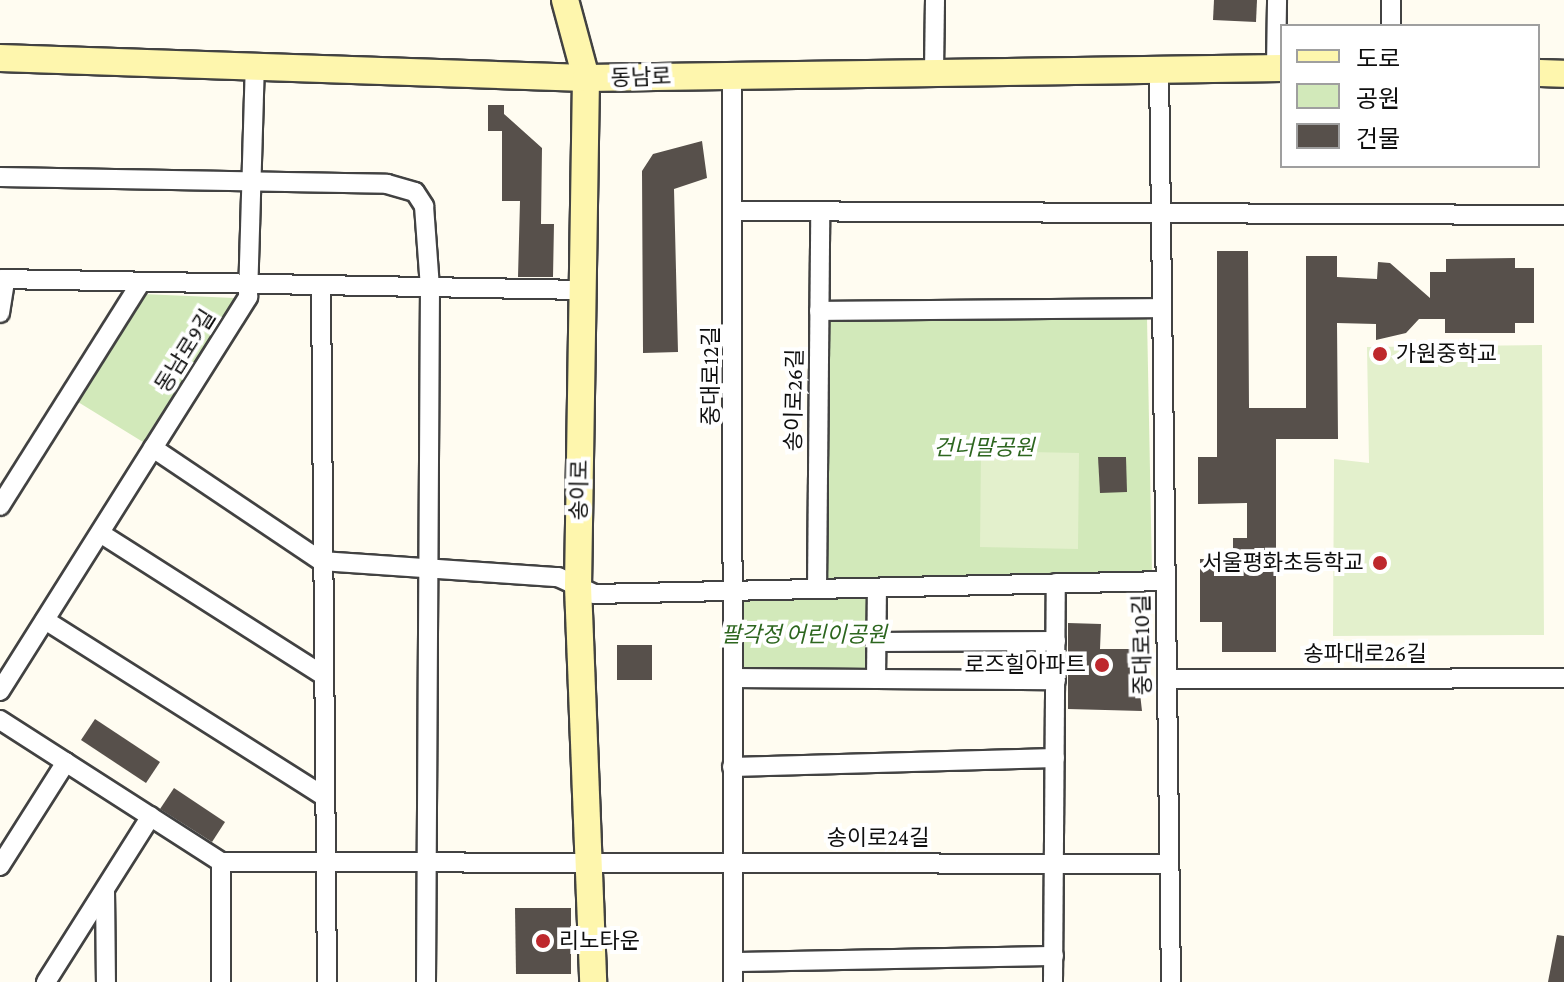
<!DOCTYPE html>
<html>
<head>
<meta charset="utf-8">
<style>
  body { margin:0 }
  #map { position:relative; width:1564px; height:982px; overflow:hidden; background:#fffcf1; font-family:"Crimson Pro","Noto Sans KR",serif }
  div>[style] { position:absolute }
  .green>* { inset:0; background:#d2e9ba }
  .pitch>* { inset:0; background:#e3f0cc }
  .building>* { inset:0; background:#57504b }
  .roads { filter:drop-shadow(2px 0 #424242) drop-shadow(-2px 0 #424242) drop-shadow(0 2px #424242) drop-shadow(0 -2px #424242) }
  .street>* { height:18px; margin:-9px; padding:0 9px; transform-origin:9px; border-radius:9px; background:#fff }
  .secondary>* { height:26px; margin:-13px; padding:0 13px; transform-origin:13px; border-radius:13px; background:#fef6ad }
  .dots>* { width:22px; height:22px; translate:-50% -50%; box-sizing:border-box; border:4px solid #fff; border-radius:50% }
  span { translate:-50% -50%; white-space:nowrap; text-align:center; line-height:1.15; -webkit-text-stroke:8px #fff; paint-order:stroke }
  .street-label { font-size:22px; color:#0f0f0f }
  .poi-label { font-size:22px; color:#0f0f0f }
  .left { translate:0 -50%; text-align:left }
  .right { translate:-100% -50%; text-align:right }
  .park-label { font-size:22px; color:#2d661f; font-style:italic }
  .legend { position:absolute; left:1280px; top:24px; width:260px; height:144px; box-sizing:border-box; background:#fff; border:2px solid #9f9f9f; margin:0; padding:10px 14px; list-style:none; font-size:24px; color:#0f0f0f }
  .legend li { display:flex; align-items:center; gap:16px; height:40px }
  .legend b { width:40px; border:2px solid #9f9f9f }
</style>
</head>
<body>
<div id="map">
  <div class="green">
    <div style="clip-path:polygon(142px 294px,235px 298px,143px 442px,78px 402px)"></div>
    <div style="clip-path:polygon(1147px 318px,1152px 573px,822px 584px,826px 319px)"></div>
    <div style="clip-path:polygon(739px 597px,870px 597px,869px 673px,737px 674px)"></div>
  </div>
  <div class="pitch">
    <div style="clip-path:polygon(1542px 345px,1544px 635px,1333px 636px,1334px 459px,1369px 463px,1367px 347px)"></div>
    <div style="clip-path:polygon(981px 451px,1079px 453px,1078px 549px,980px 547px)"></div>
  </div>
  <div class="building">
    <div style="clip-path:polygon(1214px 0,1257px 0,1256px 22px,1213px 20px)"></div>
    <div style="clip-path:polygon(488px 105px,504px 105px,504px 114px,542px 148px,541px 224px,554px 224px,553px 277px,518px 277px,520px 201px,502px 201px,502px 131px,488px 131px)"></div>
    <div style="clip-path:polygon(702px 141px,707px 178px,674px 189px,678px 352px,643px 353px,642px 171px,653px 154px)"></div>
    <div style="clip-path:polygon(1217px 251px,1248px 251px,1249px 408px,1306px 408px,1306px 256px,1337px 256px,1337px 277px,1377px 279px,1378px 262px,1390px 263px,1430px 298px,1430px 272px,1446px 272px,1446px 259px,1515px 258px,1515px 268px,1534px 268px,1534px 323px,1515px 323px,1515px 333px,1445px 333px,1445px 319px,1419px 319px,1406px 333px,1376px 340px,1376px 324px,1337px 323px,1338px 439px,1276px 439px,1276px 652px,1222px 652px,1222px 622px,1200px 622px,1200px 559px,1233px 559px,1233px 538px,1247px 538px,1247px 503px,1198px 504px,1198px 457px,1217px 457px)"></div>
    <div style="clip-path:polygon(1098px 457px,1126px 457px,1127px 492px,1100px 493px)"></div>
    <div style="clip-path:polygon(1068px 623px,1101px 624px,1100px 649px,1135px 649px,1142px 711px,1068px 709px)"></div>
    <div style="clip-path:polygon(617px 645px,652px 645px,652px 680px,617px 680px)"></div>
    <div style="clip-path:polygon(95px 719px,160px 762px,146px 783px,81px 740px)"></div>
    <div style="clip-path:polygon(174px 788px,225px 822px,212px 842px,160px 809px)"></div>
    <div style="clip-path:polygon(515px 908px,571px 908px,571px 974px,516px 974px)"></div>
    <div style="clip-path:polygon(1557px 935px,1564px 936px,1564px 982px,1548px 982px)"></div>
  </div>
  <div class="roads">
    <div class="street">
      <div style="left:1391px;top:26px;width:26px;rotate:-90deg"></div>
      <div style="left:1276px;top:67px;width:67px;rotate:-89.1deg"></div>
      <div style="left:1159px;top:68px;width:914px;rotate:89.25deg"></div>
      <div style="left:934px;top:71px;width:71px;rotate:-89.2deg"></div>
      <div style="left:732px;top:74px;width:908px;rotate:89.94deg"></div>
      <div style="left:0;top:177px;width:387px;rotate:1deg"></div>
      <div style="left:387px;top:184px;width:29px;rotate:16deg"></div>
      <div style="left:415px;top:192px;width:17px;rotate:57deg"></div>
      <div style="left:424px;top:206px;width:81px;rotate:85.8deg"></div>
      <div style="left:430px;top:287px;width:695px;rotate:90.33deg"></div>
      <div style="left:736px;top:211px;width:828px;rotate:0.28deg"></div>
      <div style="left:0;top:279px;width:581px;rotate:1.08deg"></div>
      <div style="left:321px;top:286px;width:696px;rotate:89.51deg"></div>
      <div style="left:819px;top:311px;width:343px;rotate:-0.5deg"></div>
      <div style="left:0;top:313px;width:31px;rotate:-81deg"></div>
      <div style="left:153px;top:448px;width:202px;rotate:33.9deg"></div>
      <div style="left:321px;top:561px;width:238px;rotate:3.9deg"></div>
      <div style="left:558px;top:577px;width:40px;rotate:25deg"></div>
      <div style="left:594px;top:594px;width:571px;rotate:-1.3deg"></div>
      <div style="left:0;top:506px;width:262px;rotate:-57.8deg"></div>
      <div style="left:100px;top:533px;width:262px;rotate:32.5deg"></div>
      <div style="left:817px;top:589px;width:377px;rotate:-89.5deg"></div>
      <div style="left:45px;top:620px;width:329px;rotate:32.3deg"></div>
      <div style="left:876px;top:642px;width:180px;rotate:-0.3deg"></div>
      <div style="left:733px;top:678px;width:323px;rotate:0.4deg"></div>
      <div style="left:876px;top:679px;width:91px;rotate:-89.4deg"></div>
      <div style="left:1167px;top:679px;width:397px;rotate:-0.1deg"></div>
      <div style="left:0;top:691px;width:466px;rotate:-57.8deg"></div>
      <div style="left:248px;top:297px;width:233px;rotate:-88.3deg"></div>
      <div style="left:0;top:720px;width:263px;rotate:32.7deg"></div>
      <div style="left:221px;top:862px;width:948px;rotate:0.12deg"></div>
      <div style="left:732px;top:767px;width:323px;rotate:-1.6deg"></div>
      <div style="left:221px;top:862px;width:120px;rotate:90deg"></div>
      <div style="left:0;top:866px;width:123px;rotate:-57.6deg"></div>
      <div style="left:105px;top:890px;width:92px;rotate:89.4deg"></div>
      <div style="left:734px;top:962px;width:320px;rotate:-1.1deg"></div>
      <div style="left:46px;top:982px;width:196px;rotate:-57.7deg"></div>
      <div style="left:1053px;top:982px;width:399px;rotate:-89.6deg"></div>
    </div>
    <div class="secondary">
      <div style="left:565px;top:0;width:81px;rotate:74.9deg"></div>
      <div style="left:586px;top:78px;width:508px;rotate:90.9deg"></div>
      <div style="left:578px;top:586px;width:396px;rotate:87.8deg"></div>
      <div style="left:0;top:58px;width:586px;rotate:1.95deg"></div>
      <div style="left:586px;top:78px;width:696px;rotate:-0.82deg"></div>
      <div style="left:1538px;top:73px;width:26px;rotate:2deg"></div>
    </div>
  </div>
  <div class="dots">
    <div style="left:1380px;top:354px;background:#be282d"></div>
    <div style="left:1380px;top:563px;background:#be282d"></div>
    <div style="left:1102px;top:665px;background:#be282d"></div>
    <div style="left:543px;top:941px;background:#be282d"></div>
  </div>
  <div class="street-label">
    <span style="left:641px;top:77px;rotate:-2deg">동남로</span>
    <span style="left:185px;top:351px;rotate:-58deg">동남로9길</span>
    <span style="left:711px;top:376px;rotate:-90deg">중대로12길</span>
    <span style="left:794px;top:400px;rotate:-89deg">송이로26길</span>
    <span style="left:579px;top:490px;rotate:-89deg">송이로</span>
    <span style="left:1142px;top:645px;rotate:-91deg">중대로10길</span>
    <span style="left:1365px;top:654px">송파대로26길</span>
    <span style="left:878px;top:838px">송이로24길</span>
  </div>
  <div class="poi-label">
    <span class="left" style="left:1396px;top:354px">가원중학교</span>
    <span class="right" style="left:1364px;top:563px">서울평화초등학교</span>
    <span class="right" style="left:1086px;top:665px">로즈힐아파트</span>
    <span class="left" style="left:559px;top:941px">리노타운</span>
  </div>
  <div class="park-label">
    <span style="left:984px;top:448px">건너말공원</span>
    <span style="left:804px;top:635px">팔각정 어린이공원</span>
  </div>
  <ul class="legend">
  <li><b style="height:10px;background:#fef6ad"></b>도로</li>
  <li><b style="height:22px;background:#d2e9ba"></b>공원</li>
  <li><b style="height:22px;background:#57504b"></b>건물</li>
  </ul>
</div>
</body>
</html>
